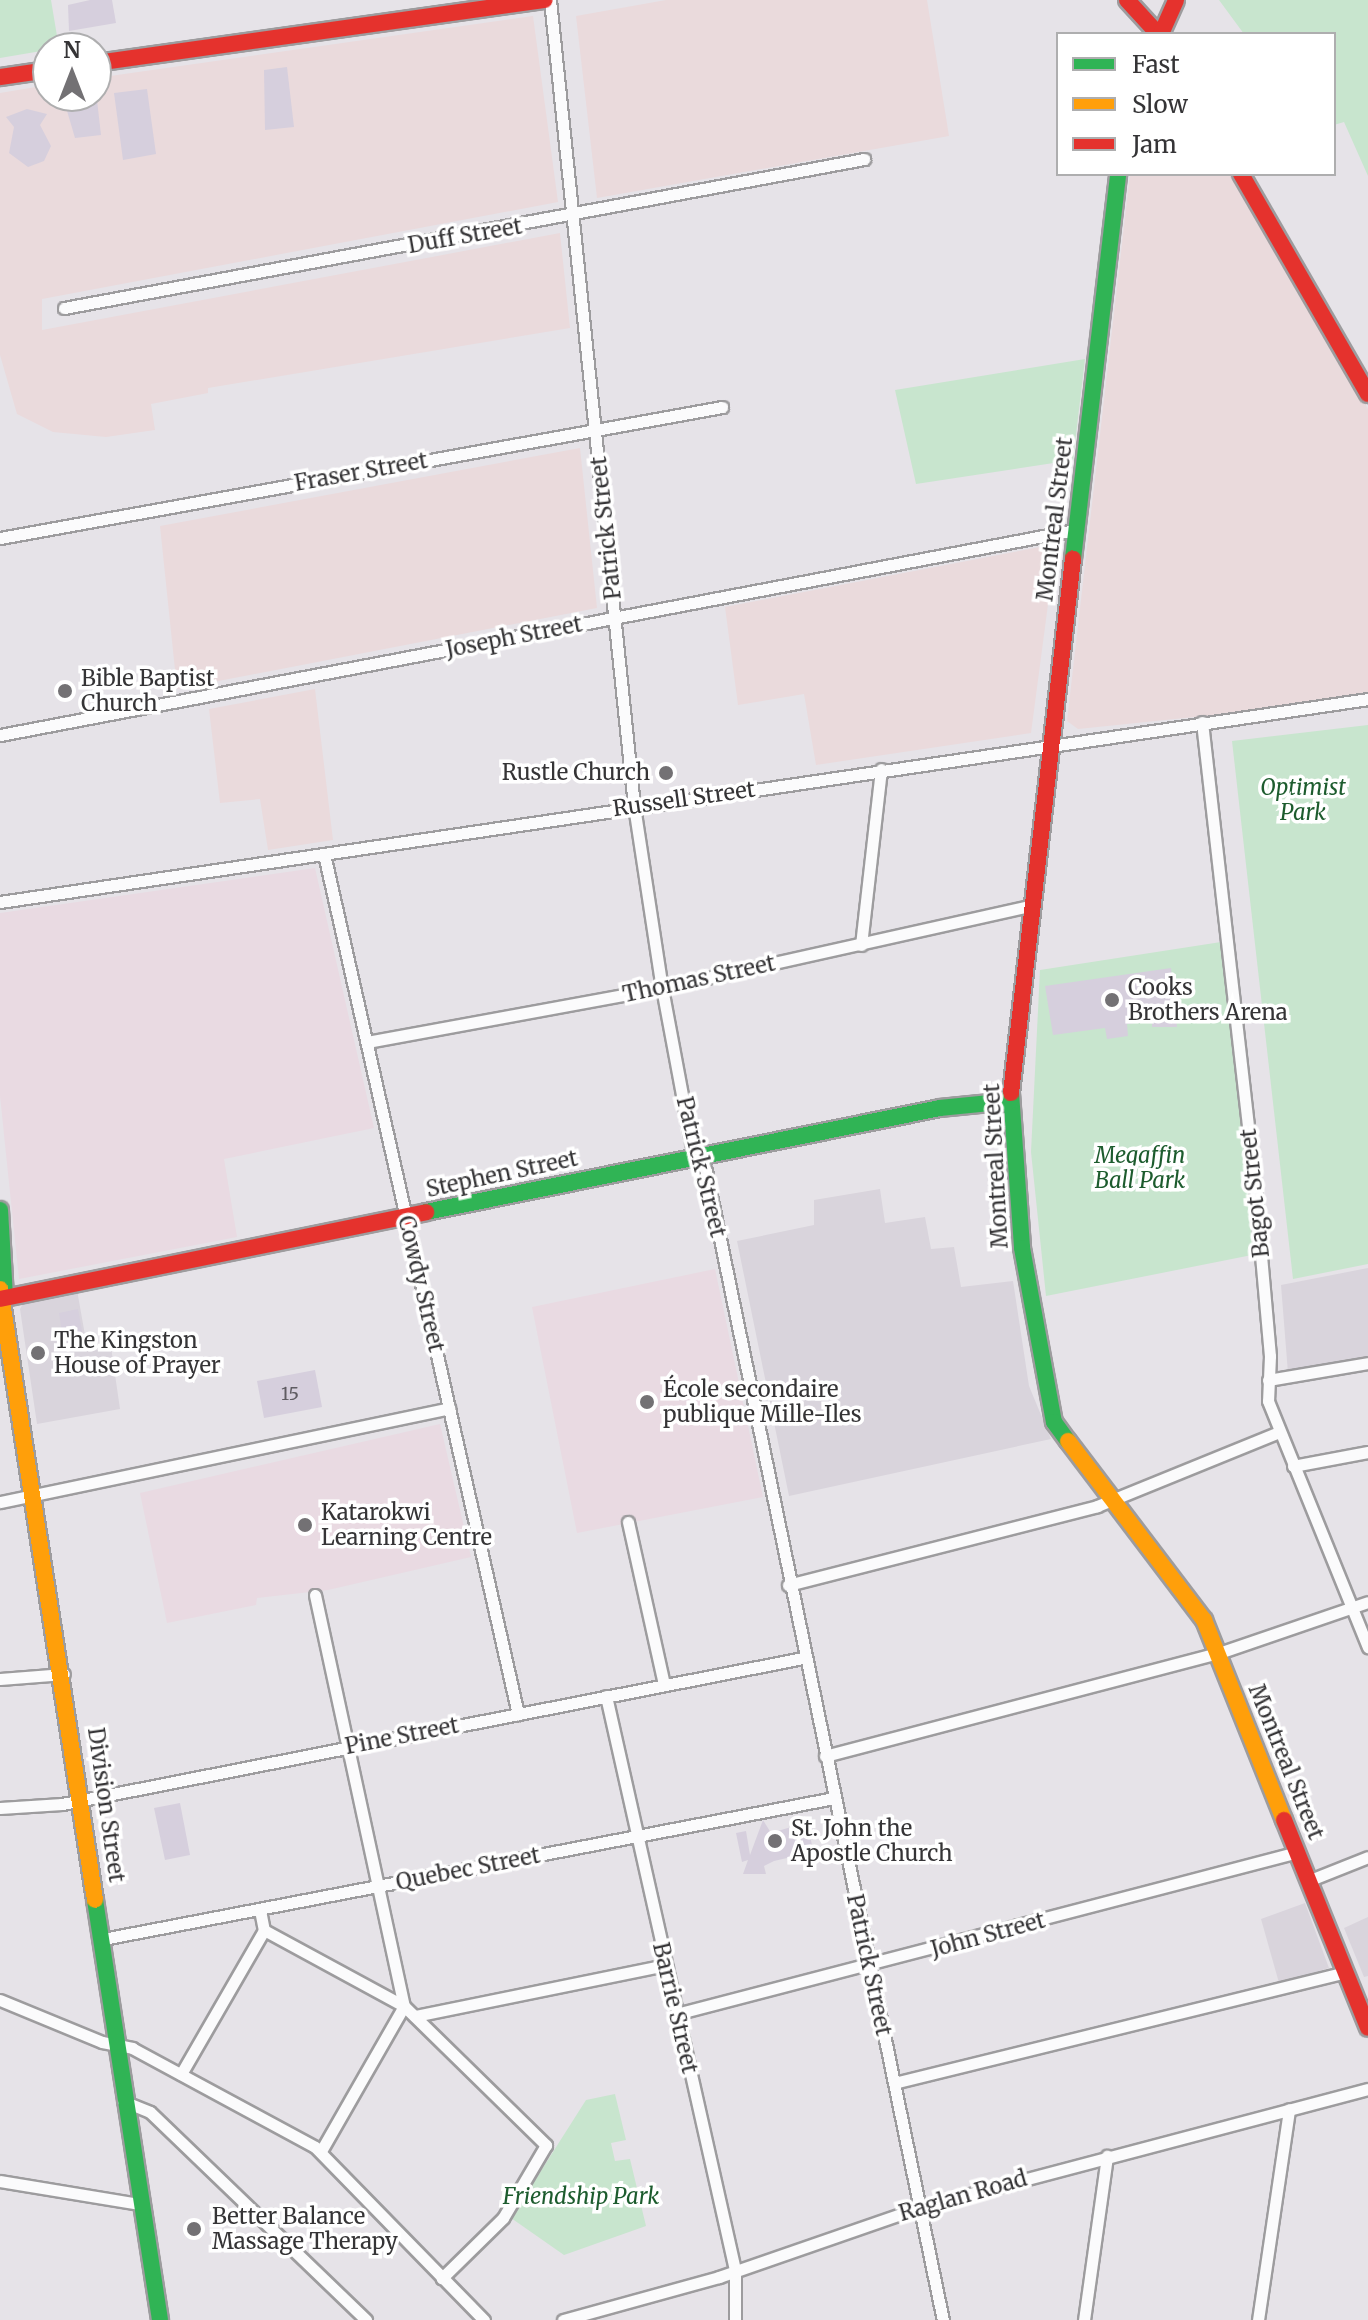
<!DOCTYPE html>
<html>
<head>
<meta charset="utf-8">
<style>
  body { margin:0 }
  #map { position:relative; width:1368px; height:2320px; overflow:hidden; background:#e6e3e8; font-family:Merriweather,serif }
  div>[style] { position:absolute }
  .built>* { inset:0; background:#d9d4dc }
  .industrial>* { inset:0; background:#eadadc }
  .education>* { inset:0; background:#e9dae2 }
  .green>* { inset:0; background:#c8e5ce }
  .building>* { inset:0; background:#d6cfdd }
  .roads { filter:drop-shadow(2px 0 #9d9c9e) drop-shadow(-2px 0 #9d9c9e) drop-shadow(0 2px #9d9c9e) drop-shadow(0 -2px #9d9c9e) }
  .street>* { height:11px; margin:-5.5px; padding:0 5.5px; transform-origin:5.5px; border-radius:5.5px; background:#fbfbfc }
  .fast>* { height:16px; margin:-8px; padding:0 8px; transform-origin:8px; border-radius:8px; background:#30b455 }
  .slow>* { height:16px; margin:-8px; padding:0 8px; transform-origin:8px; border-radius:8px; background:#ff9f0a }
  .jam>* { height:16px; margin:-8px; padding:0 8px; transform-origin:8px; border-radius:8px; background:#e5322d }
  .dots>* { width:22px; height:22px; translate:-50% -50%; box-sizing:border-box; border:4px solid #fff; border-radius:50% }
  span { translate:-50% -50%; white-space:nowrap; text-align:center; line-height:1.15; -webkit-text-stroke:7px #fff; paint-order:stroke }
  .number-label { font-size:18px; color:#5f5c62 }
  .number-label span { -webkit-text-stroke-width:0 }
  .street-label { font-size:22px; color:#353436 }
  .poi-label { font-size:22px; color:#353436 }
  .left { translate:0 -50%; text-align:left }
  .right { translate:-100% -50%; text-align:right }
  .park-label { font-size:22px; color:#1d5c2e; font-style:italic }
  .legend { position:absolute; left:1056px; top:32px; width:280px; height:144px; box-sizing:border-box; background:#fff; border:2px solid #aeaeaf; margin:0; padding:10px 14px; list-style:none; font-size:24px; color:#353436 }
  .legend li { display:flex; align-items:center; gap:16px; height:40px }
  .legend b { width:40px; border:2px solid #aeaeaf }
  .north { position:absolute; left:32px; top:32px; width:80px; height:80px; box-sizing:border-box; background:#fff; border:2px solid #aeaeaf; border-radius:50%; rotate:0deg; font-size:22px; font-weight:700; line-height:32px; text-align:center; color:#353436 }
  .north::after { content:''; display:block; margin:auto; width:28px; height:36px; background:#737174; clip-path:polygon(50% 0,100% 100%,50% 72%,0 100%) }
</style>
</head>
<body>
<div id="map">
  <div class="built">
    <div style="clip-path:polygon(880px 1189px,885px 1223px,925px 1217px,931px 1249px,954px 1247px,961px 1287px,1013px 1281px,1029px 1386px,1051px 1439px,789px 1496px,737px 1241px,814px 1225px,814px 1200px)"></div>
    <div style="clip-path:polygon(1368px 1268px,1368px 1358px,1288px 1373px,1281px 1285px)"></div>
    <div style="clip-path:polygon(77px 1290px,88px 1352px,111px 1347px,120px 1409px,37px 1424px,20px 1309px,24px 1302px)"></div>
    <div style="clip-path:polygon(1305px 1903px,1329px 1968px,1279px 1983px,1261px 1919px)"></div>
    <div style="clip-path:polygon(1368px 1917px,1368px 1976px,1364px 1977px,1344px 1928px)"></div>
  </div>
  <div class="industrial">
    <div style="clip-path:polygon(666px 0,927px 0,949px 136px,597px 198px,576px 16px)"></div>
    <div style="clip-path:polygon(533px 16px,558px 202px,42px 299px,42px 330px,560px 233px,570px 328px,208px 388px,208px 393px,151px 404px,155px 430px,106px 437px,53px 432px,17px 414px,0 355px,0 93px,48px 85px,48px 96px,96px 96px,96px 78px)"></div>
    <div style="clip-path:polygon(1130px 174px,1233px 174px,1368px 409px,1368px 699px,1078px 729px,1067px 721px)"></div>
    <div style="clip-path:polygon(580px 448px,597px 608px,177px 689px,160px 526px)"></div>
    <div style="clip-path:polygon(1056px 544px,1031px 733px,816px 765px,804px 694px,738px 705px,725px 607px)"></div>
    <div style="clip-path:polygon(315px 689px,333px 840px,268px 850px,260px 799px,220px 803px,209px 709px)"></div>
  </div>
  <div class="education">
    <div style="clip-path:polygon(315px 868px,374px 1128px,224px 1159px,237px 1237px,19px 1279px,0 1096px,0 913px)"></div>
    <div style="clip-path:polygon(715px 1269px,763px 1497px,577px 1533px,532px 1307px)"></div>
    <div style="clip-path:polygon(440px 1424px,471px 1557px,328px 1590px,257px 1598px,256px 1605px,167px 1623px,140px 1493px)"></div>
  </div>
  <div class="green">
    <div style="clip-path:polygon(0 0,51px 0,59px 48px,0 58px)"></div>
    <div style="clip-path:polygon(1219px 0,1368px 0,1368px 176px,1344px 122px,1334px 125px,1334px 34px,1244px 34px)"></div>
    <div style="clip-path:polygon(1085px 359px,1073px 460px,916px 484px,895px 390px)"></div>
    <div style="clip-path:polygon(1368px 725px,1368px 1264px,1293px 1279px,1232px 741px)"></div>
    <div style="clip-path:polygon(1221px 942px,1257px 1254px,1046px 1296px,1031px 1152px,1040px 970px)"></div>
    <div style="clip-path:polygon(615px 2094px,626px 2140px,611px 2143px,615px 2161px,630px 2159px,646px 2226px,564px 2255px,511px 2218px,586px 2100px)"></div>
  </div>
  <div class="building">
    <div style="clip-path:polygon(90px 0,112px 0,116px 23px,69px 31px,68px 5px)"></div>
    <div style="clip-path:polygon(287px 67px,294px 127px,265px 130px,264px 70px)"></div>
    <div style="clip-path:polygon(147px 89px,156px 154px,123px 160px,114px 93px)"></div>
    <div style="clip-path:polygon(97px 100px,101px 135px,75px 138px,65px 104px)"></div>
    <div style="clip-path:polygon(27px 109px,47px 114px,40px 125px,51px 146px,44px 161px,28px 167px,9px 153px,14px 127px,6px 117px)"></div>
    <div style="clip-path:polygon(1171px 968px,1177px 1027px,1152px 1027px,1152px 1021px,1127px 1024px,1128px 1036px,1107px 1039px,1105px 1028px,1053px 1035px,1045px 986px)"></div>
    <div style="clip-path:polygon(78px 1309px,83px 1336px,63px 1340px,59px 1313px)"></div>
    <div style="clip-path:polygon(315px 1370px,322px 1407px,264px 1418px,257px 1381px)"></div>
    <div style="clip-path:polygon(180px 1803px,190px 1855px,165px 1860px,154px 1808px)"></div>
    <div style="clip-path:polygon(763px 1820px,771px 1833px,808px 1822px,813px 1852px,774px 1861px,764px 1866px,766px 1874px,743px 1874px,748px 1860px,742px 1862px,736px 1833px,746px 1831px,750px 1855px)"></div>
  </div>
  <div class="roads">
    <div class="street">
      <div style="left:550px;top:0;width:810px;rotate:84.05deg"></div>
      <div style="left:634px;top:806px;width:184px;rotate:81.3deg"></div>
      <div style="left:662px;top:988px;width:158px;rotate:79.4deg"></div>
      <div style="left:691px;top:1143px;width:32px;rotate:62deg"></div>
      <div style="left:706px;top:1171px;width:1173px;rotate:78.35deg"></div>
      <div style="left:64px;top:308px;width:814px;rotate:-10.55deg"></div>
      <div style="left:0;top:538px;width:734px;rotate:-10.28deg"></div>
      <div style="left:1202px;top:722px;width:458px;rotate:83.5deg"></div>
      <div style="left:1254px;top:1177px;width:180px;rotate:84.9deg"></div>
      <div style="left:1270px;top:1356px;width:45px;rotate:92.5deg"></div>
      <div style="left:1268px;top:1401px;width:266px;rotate:67.9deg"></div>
      <div style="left:0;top:735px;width:1094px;rotate:-10.8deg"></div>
      <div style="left:324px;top:854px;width:882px;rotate:77.29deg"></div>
      <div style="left:0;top:902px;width:1383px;rotate:-8.44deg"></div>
      <div style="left:861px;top:945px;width:177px;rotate:-83.5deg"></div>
      <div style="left:367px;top:1042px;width:300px;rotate:-10.4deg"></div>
      <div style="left:662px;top:988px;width:376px;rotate:-12.6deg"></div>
      <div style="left:1268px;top:1380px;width:101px;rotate:-9.6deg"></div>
      <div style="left:1293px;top:1466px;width:76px;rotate:-10.6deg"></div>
      <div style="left:0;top:1502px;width:459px;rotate:-11.8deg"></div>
      <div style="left:628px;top:1522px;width:167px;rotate:77.5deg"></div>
      <div style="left:788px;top:1585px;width:319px;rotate:-14.3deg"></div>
      <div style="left:1097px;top:1506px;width:196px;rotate:-22.1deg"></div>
      <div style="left:315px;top:1595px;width:421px;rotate:77.8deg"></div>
      <div style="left:404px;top:2006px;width:167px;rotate:119.8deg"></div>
      <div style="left:0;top:1679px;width:64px;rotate:-4.5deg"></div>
      <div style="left:606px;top:1696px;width:588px;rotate:77.33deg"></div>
      <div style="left:735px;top:2270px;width:50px;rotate:90deg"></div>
      <div style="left:825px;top:1756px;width:407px;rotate:-14.7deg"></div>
      <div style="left:1219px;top:1653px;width:157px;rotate:-18.9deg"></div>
      <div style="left:0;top:1808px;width:62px;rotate:-3.7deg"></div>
      <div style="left:62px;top:1804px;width:755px;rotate:-11.15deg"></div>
      <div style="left:1310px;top:1880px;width:62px;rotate:-21.6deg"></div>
      <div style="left:260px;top:1910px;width:20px;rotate:79deg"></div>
      <div style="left:264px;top:1930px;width:159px;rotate:28.5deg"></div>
      <div style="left:404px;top:2006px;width:199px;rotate:44.4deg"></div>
      <div style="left:546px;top:2145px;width:85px;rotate:120.5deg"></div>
      <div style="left:503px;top:2218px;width:86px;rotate:135.5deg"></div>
      <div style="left:103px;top:1939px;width:744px;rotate:-10.92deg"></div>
      <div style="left:0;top:2000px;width:110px;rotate:22.4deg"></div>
      <div style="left:102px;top:2042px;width:31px;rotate:11deg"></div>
      <div style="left:132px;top:2048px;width:208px;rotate:28.4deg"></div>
      <div style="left:315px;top:2147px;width:242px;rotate:45.7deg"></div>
      <div style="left:676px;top:2014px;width:643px;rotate:-14.6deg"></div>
      <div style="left:415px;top:2016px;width:256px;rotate:-11.5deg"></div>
      <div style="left:181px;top:2074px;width:166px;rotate:-60deg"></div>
      <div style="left:894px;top:2083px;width:465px;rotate:-13.8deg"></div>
      <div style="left:123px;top:2101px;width:29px;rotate:22deg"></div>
      <div style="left:150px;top:2112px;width:300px;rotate:43.9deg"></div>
      <div style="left:0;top:2181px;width:141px;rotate:9.4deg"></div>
      <div style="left:563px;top:2320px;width:162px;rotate:-15.4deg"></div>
      <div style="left:719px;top:2277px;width:214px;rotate:-19.1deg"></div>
      <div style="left:921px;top:2207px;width:462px;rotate:-14.8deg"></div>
      <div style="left:1084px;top:2320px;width:166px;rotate:-82deg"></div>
      <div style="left:1258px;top:2320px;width:213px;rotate:-81.6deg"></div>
    </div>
    <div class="fast">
      <div style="left:1073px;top:559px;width:388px;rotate:-83.3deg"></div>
      <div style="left:1011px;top:1093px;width:155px;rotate:85.9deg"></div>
      <div style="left:1022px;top:1248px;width:177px;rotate:79.6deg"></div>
      <div style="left:1054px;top:1422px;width:24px;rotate:54deg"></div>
      <div style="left:0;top:1210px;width:87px;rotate:86.7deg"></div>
      <div style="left:426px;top:1212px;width:524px;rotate:-11.44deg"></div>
      <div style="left:940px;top:1108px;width:70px;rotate:-5.7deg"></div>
      <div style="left:95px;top:1900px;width:425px;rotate:81.2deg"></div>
    </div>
    <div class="slow">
      <div style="left:0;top:1289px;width:618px;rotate:81.16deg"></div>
      <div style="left:1068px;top:1441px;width:225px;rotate:52.8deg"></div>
      <div style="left:1204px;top:1620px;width:215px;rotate:68.2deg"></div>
    </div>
    <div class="jam">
      <div style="left:1127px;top:0;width:46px;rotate:47.6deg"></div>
      <div style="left:1161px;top:34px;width:37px;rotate:-66deg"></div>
      <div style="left:96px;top:63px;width:453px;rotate:-8deg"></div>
      <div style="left:0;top:77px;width:49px;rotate:-8.3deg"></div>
      <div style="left:1241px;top:174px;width:254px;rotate:60deg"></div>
      <div style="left:1011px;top:1093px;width:538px;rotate:-83.38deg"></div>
      <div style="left:0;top:1299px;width:435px;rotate:-11.5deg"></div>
      <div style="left:1284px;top:1820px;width:224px;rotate:68deg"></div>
    </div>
  </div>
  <div class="dots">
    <div style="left:65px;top:691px;background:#737174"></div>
    <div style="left:666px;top:773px;background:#737174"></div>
    <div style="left:1112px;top:1000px;background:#737174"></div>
    <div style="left:38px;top:1353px;background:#737174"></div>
    <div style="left:647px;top:1402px;background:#737174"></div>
    <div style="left:305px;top:1525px;background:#737174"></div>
    <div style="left:775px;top:1841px;background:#737174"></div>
    <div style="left:194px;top:2229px;background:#737174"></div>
  </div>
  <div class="number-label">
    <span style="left:290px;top:1394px">15</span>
  </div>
  <div class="street-label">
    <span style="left:465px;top:236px;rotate:-10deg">Duff Street</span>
    <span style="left:361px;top:472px;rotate:-10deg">Fraser Street</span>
    <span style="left:1055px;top:519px;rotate:-83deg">Montreal Street</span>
    <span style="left:606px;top:528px;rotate:-96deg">Patrick Street</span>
    <span style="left:514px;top:637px;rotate:-11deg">Joseph Street</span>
    <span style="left:684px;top:799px;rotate:-8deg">Russell Street</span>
    <span style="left:699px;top:979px;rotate:-12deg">Thomas Street</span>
    <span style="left:996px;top:1166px;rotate:-93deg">Montreal Street</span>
    <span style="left:701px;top:1167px;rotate:76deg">Patrick Street</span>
    <span style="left:502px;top:1174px;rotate:-12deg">Stephen Street</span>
    <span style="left:1255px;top:1193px;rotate:-96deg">Bagot Street</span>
    <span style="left:421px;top:1284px;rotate:77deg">Cowdy Street</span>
    <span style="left:402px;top:1736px;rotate:-11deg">Pine Street</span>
    <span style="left:1286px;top:1762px;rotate:68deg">Montreal Street</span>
    <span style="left:106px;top:1805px;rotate:82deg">Division Street</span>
    <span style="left:468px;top:1869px;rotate:-11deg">Quebec Street</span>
    <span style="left:988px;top:1935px;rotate:-15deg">John Street</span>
    <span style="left:869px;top:1965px;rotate:78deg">Patrick Street</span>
    <span style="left:675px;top:2008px;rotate:77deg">Barrie Street</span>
    <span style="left:963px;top:2196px;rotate:-16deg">Raglan Road</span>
  </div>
  <div class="poi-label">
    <span class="left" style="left:81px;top:691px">Bible Baptist<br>Church</span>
    <span class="right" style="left:650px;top:773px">Rustle Church</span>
    <span class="left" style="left:1128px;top:1000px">Cooks<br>Brothers Arena</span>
    <span class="left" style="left:54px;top:1353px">The Kingston<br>House of Prayer</span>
    <span class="left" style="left:663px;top:1402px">École secondaire<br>publique Mille-Iles</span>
    <span class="left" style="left:321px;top:1525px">Katarokwi<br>Learning Centre</span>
    <span class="left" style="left:791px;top:1841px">St. John the<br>Apostle Church</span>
    <span class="left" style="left:212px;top:2229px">Better Balance<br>Massage Therapy</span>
  </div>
  <div class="park-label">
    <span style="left:1303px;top:800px">Optimist<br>Park</span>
    <span style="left:1140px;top:1168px">Megaffin<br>Ball Park</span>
    <span style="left:581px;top:2197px">Friendship Park</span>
  </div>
  <ul class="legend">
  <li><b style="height:10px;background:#30b455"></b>Fast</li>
  <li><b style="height:10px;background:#ff9f0a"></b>Slow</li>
  <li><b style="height:10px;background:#e5322d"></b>Jam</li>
  </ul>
  <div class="north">N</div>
</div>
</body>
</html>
